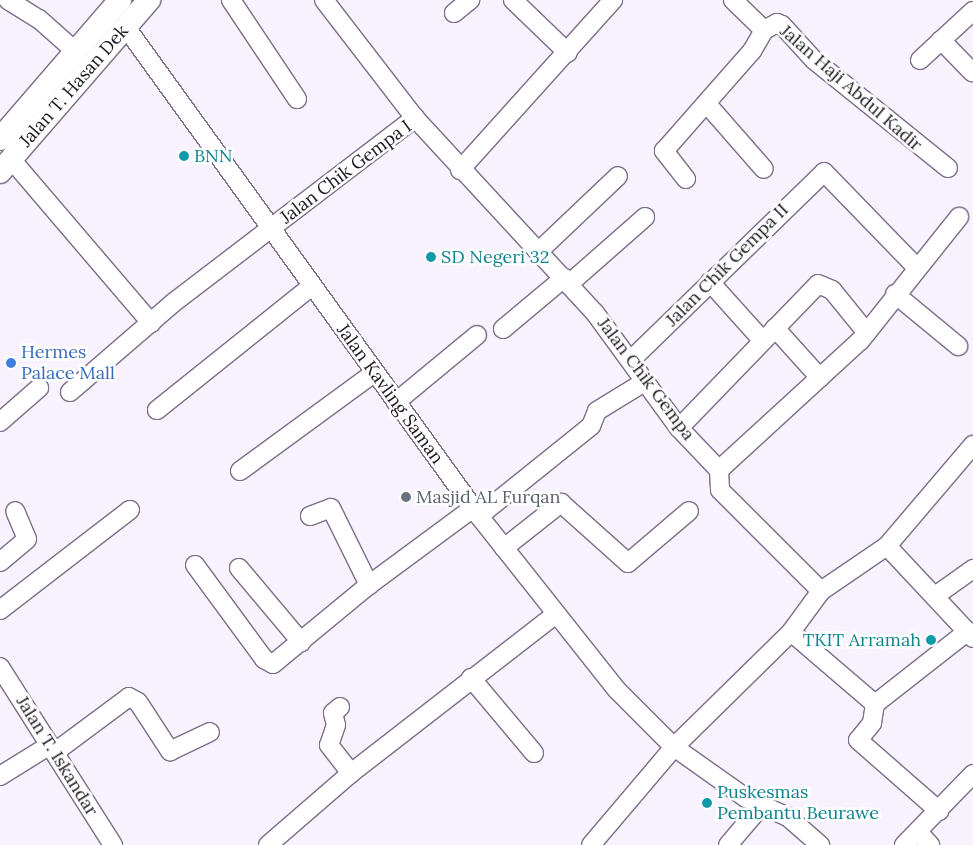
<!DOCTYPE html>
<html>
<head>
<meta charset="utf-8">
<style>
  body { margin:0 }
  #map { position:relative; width:973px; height:845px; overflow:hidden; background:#f8f1fe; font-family:Lora,serif }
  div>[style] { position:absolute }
  .roads { filter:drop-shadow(1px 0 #7c6e89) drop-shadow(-1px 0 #7c6e89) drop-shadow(0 1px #7c6e89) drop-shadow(0 -1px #7c6e89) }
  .minor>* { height:18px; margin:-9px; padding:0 9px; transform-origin:9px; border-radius:9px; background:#fff }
  .major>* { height:22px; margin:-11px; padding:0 11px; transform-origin:11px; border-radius:11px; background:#fff }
  .dots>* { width:14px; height:14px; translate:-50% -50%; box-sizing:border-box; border:2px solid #fff; border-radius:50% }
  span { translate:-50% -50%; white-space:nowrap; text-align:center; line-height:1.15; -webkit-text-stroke:5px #fff; paint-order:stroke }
  .street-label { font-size:18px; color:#1b1620 }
  .culture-label { font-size:18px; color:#0d838f }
  .left { translate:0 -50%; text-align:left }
  .right { translate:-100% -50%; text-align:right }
  .shop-label { font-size:18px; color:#366cbe }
  .worship-label { font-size:18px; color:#5b616d }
</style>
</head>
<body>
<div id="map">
  <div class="roads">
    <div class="minor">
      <div style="left:8px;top:0;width:36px;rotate:32deg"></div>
      <div style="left:39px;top:19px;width:48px;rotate:41.6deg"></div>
      <div style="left:231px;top:0;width:119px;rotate:56.3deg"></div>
      <div style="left:324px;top:0;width:149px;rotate:52.4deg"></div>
      <div style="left:513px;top:0;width:76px;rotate:43.9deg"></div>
      <div style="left:733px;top:0;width:43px;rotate:44.1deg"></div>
      <div style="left:764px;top:30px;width:15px;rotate:-28deg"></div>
      <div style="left:777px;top:23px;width:5px;rotate:22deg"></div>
      <div style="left:782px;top:25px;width:47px;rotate:47.6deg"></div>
      <div style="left:814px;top:60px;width:172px;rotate:38.9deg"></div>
      <div style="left:454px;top:13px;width:21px;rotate:-39deg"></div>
      <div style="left:125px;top:26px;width:604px;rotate:54.15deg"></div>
      <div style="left:479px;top:516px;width:222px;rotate:51.6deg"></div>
      <div style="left:617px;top:690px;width:81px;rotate:45deg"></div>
      <div style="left:674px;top:747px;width:88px;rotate:35.3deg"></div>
      <div style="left:746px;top:798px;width:46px;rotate:24.3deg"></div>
      <div style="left:788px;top:817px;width:43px;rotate:41.2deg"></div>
      <div style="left:941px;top:40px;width:45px;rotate:45.9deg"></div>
      <div style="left:920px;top:60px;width:72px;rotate:-42.8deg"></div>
      <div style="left:707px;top:104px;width:86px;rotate:48.8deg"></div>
      <div style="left:11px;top:159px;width:216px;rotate:49.5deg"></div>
      <div style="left:460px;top:170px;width:229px;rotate:-48deg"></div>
      <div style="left:686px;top:179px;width:36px;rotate:-128deg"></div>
      <div style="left:664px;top:151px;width:133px;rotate:-48.7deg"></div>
      <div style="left:752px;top:51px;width:24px;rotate:-60deg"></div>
      <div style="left:538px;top:252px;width:110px;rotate:-43.5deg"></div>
      <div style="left:710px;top:282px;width:79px;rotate:48.1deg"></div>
      <div style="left:570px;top:283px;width:100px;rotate:-41.3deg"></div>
      <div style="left:895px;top:294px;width:82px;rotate:39.5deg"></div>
      <div style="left:775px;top:328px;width:67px;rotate:48deg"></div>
      <div style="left:503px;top:329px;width:80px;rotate:-39.9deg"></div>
      <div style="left:632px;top:359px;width:268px;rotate:-44.2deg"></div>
      <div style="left:824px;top:172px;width:131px;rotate:45.9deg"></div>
      <div style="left:70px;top:392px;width:136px;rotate:-40.8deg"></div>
      <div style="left:173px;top:303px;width:305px;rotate:-37.4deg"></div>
      <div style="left:415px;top:118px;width:265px;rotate:47.3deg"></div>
      <div style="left:595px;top:313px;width:142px;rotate:53.9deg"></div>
      <div style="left:679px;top:428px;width:58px;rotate:46.4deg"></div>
      <div style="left:719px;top:470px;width:20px;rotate:87deg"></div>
      <div style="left:720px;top:490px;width:143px;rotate:45deg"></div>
      <div style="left:396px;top:402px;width:105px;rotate:-39.6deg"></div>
      <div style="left:157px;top:410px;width:198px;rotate:-38.7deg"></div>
      <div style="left:0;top:422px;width:52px;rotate:-41.1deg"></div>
      <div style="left:679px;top:428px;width:200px;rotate:-46deg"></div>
      <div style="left:818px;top:284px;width:15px;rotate:23deg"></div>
      <div style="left:832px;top:290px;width:55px;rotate:50.9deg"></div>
      <div style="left:719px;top:470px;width:191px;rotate:-42.5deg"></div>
      <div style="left:860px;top:341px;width:159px;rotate:-51.4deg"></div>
      <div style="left:240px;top:471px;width:166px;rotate:-36.2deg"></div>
      <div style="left:310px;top:516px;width:22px;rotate:-21deg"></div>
      <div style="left:331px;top:508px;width:86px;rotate:63.7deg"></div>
      <div style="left:479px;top:516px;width:144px;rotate:-38.8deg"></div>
      <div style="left:591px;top:426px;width:16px;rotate:-68deg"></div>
      <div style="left:597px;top:411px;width:57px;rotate:-31.5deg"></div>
      <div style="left:887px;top:546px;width:126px;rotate:46.9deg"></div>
      <div style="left:504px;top:548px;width:73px;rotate:-38.3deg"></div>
      <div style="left:561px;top:503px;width:90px;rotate:41.8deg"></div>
      <div style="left:628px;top:563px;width:80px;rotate:-40.4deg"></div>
      <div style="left:0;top:562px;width:35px;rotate:-40deg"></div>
      <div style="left:27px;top:539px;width:30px;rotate:-113deg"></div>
      <div style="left:195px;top:565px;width:117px;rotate:53.7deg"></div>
      <div style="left:264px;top:659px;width:10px;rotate:29deg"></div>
      <div style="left:273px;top:664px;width:124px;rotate:-39.5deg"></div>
      <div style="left:369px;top:585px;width:129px;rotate:-36.5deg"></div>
      <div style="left:239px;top:568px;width:97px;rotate:50deg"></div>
      <div style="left:935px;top:596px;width:47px;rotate:-35.4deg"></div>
      <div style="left:0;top:610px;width:164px;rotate:-37.6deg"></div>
      <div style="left:791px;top:632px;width:111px;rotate:40.6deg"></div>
      <div style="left:875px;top:704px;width:118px;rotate:-38.1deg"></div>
      <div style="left:0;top:667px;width:211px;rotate:57.6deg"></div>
      <div style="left:471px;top:678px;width:98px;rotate:50deg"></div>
      <div style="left:875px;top:704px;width:19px;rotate:99deg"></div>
      <div style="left:872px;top:723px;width:22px;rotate:129deg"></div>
      <div style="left:858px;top:740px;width:108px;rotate:41.2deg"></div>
      <div style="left:340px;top:707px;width:9px;rotate:139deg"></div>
      <div style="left:333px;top:713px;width:12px;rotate:76deg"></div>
      <div style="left:336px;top:725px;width:21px;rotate:109deg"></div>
      <div style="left:329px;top:745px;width:36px;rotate:52deg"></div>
      <div style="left:55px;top:752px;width:92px;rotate:-36.6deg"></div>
      <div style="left:129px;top:697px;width:10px;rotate:29deg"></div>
      <div style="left:138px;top:702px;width:59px;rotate:56.9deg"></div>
      <div style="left:170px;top:751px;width:44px;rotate:-25.4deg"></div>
      <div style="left:0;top:776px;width:59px;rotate:-31.8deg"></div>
      <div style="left:918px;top:832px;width:18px;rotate:47deg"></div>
      <div style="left:268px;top:845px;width:110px;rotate:-40.9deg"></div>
      <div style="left:351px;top:773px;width:258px;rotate:-37.8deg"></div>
      <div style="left:591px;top:845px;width:128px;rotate:-49.7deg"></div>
      <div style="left:674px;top:747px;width:164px;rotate:-44.5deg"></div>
      <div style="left:791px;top:632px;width:51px;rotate:-53.8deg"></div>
      <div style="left:821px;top:591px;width:80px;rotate:-34.3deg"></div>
      <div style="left:887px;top:546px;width:133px;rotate:-49.6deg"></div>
      <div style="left:728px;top:845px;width:52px;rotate:-49.6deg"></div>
      <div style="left:904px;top:845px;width:99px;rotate:-45.8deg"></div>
    </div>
    <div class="major">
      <div style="left:0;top:139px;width:184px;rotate:-49.2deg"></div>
      <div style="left:0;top:172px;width:228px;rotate:-49.1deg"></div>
    </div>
  </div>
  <div class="dots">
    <div style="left:184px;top:156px;background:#0f9aa8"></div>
    <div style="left:431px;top:257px;background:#0f9aa8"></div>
    <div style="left:11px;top:363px;background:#3f7fe0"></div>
    <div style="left:406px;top:497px;background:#6b7280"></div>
    <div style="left:931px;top:640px;background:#0f9aa8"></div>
    <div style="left:707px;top:803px;background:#0f9aa8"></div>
  </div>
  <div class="street-label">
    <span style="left:74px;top:86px;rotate:-49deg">Jalan T. Hasan Dek</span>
    <span style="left:851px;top:88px;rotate:41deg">Jalan Haji Abdul Kadir</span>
    <span style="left:346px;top:172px;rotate:-37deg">Jalan Chik Gempa I</span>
    <span style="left:727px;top:265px;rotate:-45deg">Jalan Chik Gempa II</span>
    <span style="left:646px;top:379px;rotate:53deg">Jalan Chik Gempa</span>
    <span style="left:390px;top:394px;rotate:54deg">Jalan Kavling Saman</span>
    <span style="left:57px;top:756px;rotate:58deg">Jalan T. Iskandar</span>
  </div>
  <div class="culture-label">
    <span class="left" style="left:194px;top:156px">BNN</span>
    <span class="left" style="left:441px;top:257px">SD Negeri 32</span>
    <span class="right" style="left:921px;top:640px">TKIT Arramah</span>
    <span class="left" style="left:717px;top:803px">Puskesmas<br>Pembantu Beurawe</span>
  </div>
  <div class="shop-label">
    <span class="left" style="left:21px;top:363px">Hermes<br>Palace Mall</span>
  </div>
  <div class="worship-label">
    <span class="left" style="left:416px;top:497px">Masjid AL Furqan</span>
  </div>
</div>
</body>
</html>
